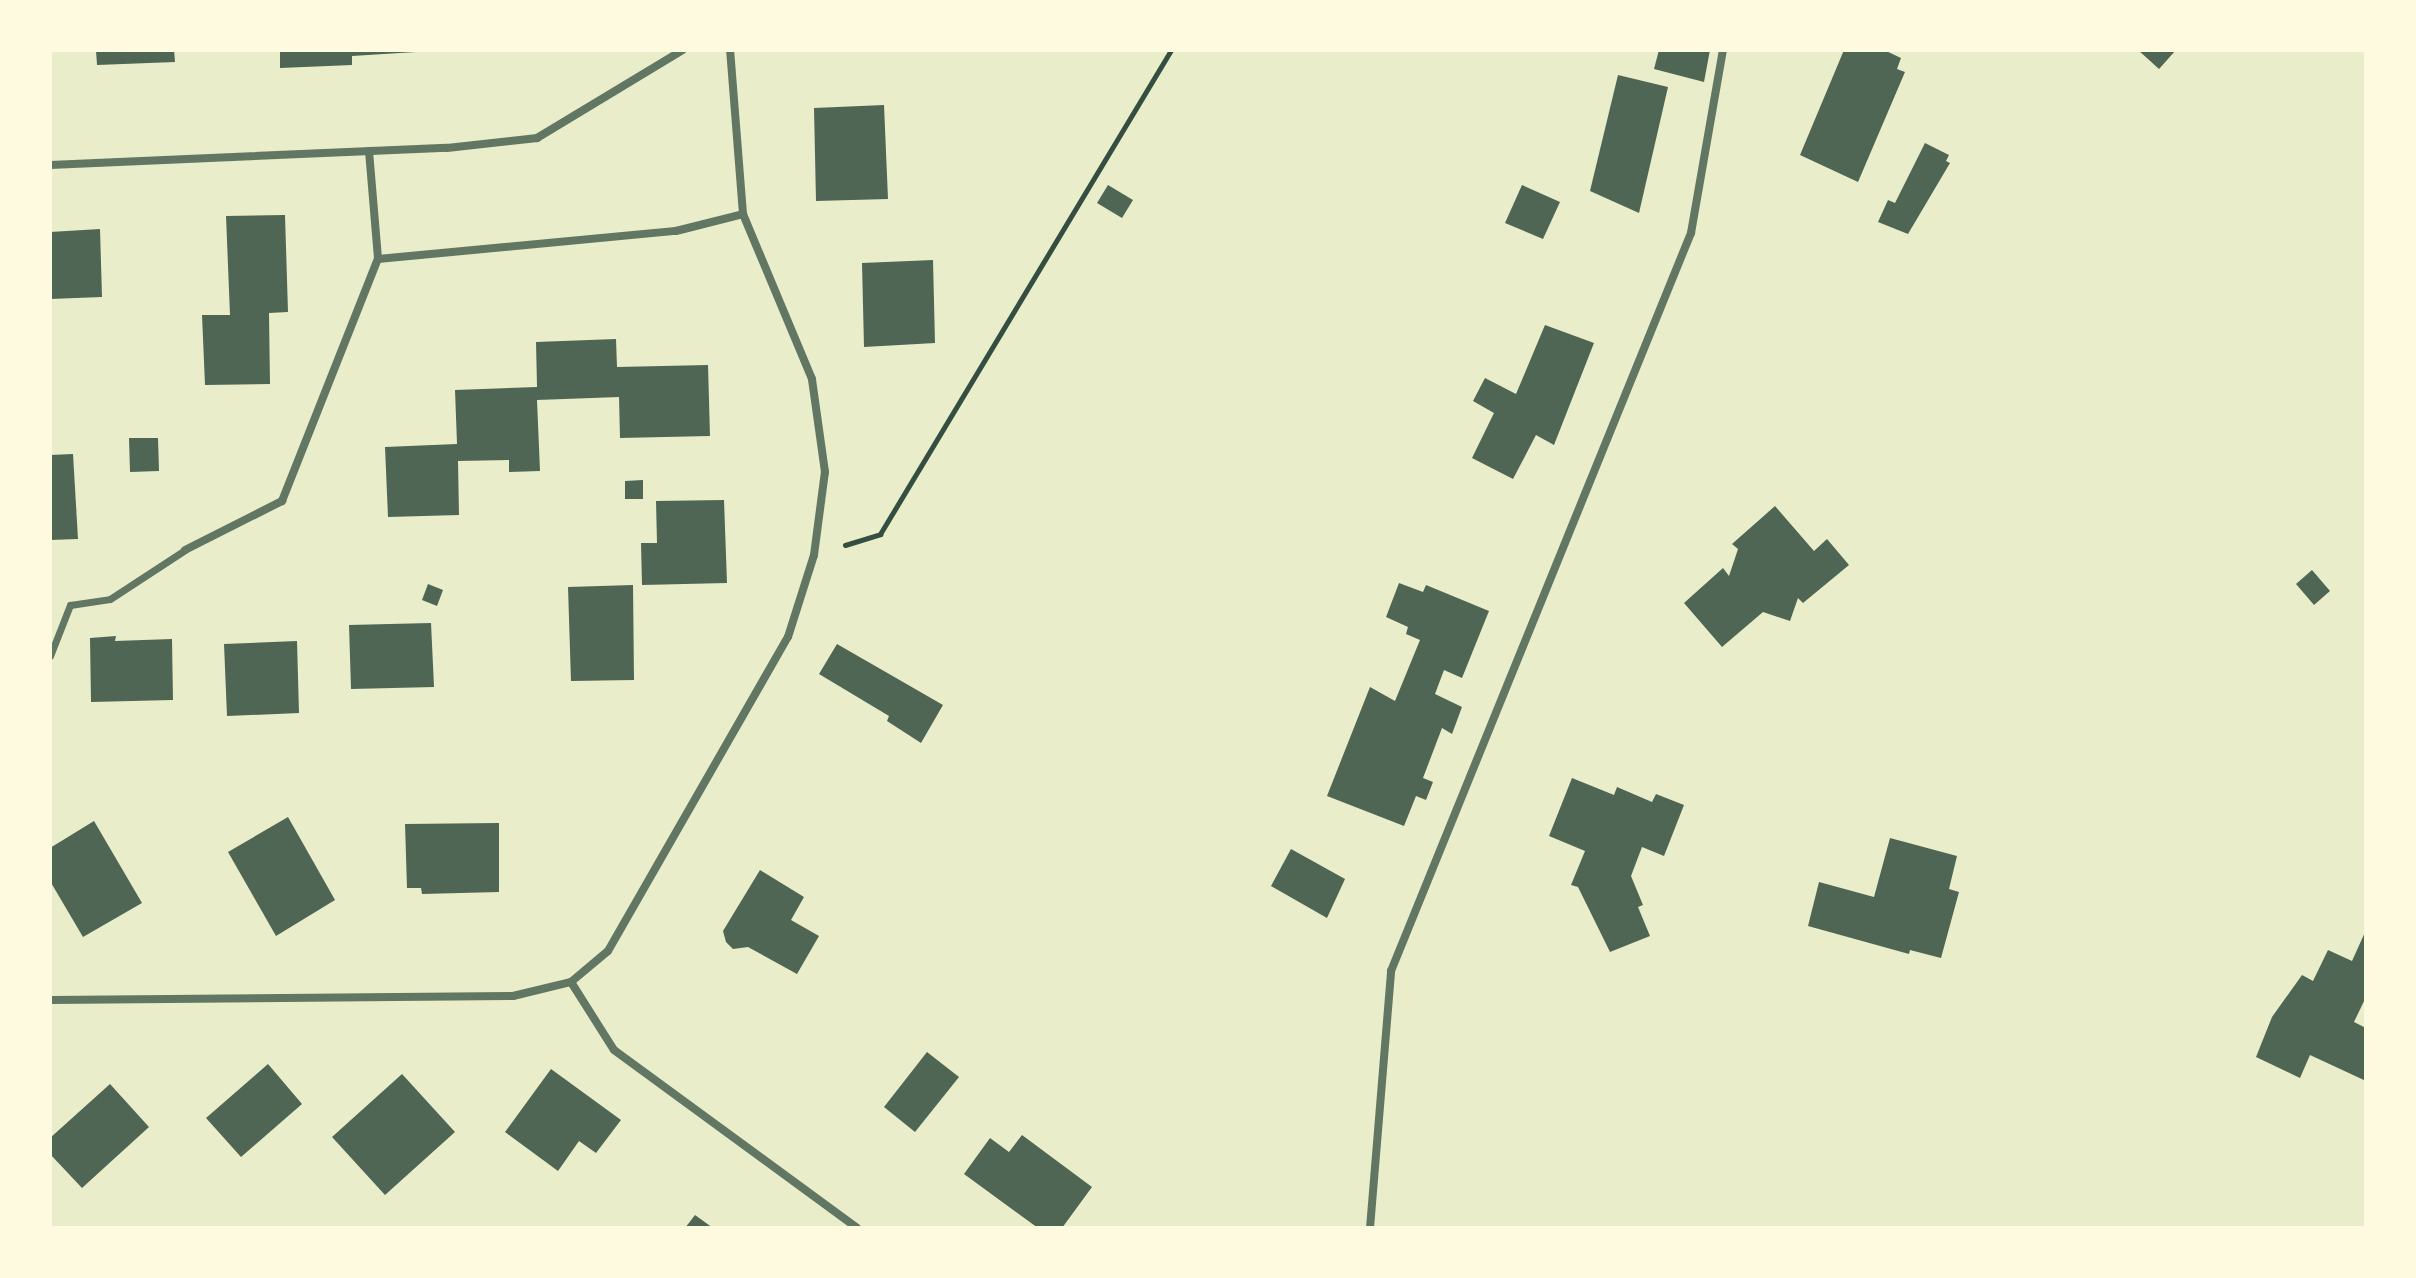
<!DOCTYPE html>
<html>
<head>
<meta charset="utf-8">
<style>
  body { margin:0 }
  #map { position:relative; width:2416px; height:1278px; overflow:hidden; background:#e9edc9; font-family:Jost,sans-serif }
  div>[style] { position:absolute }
  .building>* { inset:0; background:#4f6655 }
  .path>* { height:5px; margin:-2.5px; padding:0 2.5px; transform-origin:2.5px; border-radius:2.5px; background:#344e41 }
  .pedestrian>* { height:7px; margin:-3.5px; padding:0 3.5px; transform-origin:3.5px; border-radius:3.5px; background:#617663 }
  .minor>* { height:8px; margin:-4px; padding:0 4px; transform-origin:4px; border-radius:4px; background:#617663 }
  span { translate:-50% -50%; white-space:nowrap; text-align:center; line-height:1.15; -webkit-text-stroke:7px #fefae0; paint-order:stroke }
  .frame { position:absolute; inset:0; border:52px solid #fefae0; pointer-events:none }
</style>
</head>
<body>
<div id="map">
  <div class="building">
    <div style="clip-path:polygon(96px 50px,174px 50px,175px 62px,97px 65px)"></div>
    <div style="clip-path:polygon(280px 50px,416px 50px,416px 52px,352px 56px,352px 65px,280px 68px)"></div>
    <div style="clip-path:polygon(1659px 50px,1710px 50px,1704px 82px,1654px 69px)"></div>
    <div style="clip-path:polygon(1844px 50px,1884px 50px,1901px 58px,1897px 69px,1905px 72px,1858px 182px,1800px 155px)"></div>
    <div style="clip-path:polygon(2138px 50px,2176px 50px,2159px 69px)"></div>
    <div style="clip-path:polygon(1618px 75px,1668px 87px,1639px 213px,1590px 191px)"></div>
    <div style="clip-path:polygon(884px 105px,888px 199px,816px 201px,814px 108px)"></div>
    <div style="clip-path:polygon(1925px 143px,1949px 155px,1946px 161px,1950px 163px,1908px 234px,1878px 222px,1888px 200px,1895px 203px)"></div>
    <div style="clip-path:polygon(1108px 185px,1133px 200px,1122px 218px,1097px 203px)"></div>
    <div style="clip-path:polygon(1522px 185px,1560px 202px,1543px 239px,1505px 223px)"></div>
    <div style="clip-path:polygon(285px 215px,288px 312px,269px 313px,270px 384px,205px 385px,202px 315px,230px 315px,226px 216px)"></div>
    <div style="clip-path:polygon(100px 229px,102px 297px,50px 299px,50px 232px)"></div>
    <div style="clip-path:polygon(933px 260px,935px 343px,864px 347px,862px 263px)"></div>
    <div style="clip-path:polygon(1545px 325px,1594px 343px,1554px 445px,1536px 435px,1513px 479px,1472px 458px,1494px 413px,1473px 401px,1485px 378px,1516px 394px)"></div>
    <div style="clip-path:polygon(616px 339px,617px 367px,708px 365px,710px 436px,620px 438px,619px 397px,537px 400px,540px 471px,509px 472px,509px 460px,458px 461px,459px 515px,388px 517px,385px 447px,457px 444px,455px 390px,537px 387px,536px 342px)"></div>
    <div style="clip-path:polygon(129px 438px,158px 438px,159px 471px,130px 472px)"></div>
    <div style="clip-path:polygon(73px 454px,78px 539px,50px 540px,50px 455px)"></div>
    <div style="clip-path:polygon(643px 480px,643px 499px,625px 499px,625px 481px)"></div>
    <div style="clip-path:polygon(724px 500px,727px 583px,642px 585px,641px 543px,657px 543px,656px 501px)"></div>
    <div style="clip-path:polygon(1775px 506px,1814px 551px,1827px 539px,1849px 565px,1803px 603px,1798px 598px,1790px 621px,1763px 612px,1722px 647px,1684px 603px,1723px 568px,1729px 576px,1738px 549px,1732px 544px)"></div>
    <div style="clip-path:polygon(2312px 570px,2330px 591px,2314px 605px,2296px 584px)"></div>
    <div style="clip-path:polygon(1399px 583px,1423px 592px,1426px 585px,1489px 611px,1462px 678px,1444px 670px,1435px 694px,1462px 707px,1452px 734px,1442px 728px,1423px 778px,1433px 782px,1426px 800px,1416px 796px,1404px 826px,1327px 796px,1370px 687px,1395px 701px,1420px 640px,1406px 634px,1408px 627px,1386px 617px)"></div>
    <div style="clip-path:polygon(428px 584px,443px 590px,437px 606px,422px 600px)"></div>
    <div style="clip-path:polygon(633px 585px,634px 680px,571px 681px,568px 587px)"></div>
    <div style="clip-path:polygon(431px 623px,434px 687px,351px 689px,349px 625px)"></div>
    <div style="clip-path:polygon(116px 636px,115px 641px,172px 639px,173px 700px,91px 702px,90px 638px)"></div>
    <div style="clip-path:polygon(297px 641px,299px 713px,227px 716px,224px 644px)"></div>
    <div style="clip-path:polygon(837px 644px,943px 705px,921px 743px,887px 721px,889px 716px,819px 674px)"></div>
    <div style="clip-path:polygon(1572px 778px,1614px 795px,1617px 787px,1652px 802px,1656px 794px,1684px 805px,1664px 856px,1642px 847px,1631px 876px,1643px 905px,1638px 907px,1650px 936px,1610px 952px,1578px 887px,1571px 885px,1585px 851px,1549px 836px)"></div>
    <div style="clip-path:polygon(288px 817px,335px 900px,276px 936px,228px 852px)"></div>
    <div style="clip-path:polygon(94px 821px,142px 903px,83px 937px,50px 881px,50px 848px)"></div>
    <div style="clip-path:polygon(499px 823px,499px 892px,422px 894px,421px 888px,407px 888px,405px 824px)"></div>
    <div style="clip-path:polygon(1890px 838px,1957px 856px,1949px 889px,1959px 892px,1941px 958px,1910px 950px,1909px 954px,1808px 926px,1819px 882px,1874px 897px)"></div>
    <div style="clip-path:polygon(1291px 849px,1345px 879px,1327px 918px,1271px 886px)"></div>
    <div style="clip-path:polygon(760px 870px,804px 897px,791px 920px,819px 936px,797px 974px,748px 947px,733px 949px,726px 942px,723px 931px)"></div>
    <div style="clip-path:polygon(2366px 930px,2366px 997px,2354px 1022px,2366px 1028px,2366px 1081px,2310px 1055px,2300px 1078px,2256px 1057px,2272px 1017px,2302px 975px,2313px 981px,2328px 950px,2352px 961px)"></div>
    <div style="clip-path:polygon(927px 1052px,959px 1077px,915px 1132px,884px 1107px)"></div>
    <div style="clip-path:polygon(268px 1064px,302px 1104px,241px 1157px,206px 1118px)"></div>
    <div style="clip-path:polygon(551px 1069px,621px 1120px,596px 1153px,579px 1141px,558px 1171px,505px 1132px)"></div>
    <div style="clip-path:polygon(402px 1074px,455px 1132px,385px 1195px,332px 1137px)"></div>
    <div style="clip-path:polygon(110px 1084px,149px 1127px,82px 1188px,50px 1154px,50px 1138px)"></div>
    <div style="clip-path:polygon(1022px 1135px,1092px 1187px,1062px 1228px,1038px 1228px,964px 1174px,990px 1138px,1009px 1152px)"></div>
    <div style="clip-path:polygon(695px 1215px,713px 1228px,685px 1228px)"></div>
  </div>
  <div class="path">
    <div style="left:845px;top:545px;width:37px;rotate:-17deg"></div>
    <div style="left:880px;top:534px;width:565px;rotate:-58.98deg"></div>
  </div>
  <div class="pedestrian">
    <div style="left:50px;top:656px;width:55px;rotate:-68.6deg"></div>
    <div style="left:70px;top:605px;width:40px;rotate:-8.5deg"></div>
    <div style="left:110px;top:599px;width:90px;rotate:-33.2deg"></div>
  </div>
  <div class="minor">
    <div style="left:369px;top:151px;width:108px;rotate:85.2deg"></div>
    <div style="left:378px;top:259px;width:299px;rotate:-5.4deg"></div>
    <div style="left:676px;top:231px;width:69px;rotate:-14.2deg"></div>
    <div style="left:50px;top:165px;width:397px;rotate:-2.5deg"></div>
    <div style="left:447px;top:148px;width:91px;rotate:-6.3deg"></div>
    <div style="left:537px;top:138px;width:170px;rotate:-31.1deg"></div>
    <div style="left:185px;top:550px;width:109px;rotate:-26.8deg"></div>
    <div style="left:282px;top:501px;width:260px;rotate:-68.4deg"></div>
    <div style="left:571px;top:982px;width:80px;rotate:57.7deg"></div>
    <div style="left:614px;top:1050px;width:301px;rotate:36.2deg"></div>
    <div style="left:50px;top:1000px;width:463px;rotate:-0.5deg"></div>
    <div style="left:513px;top:996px;width:60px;rotate:-13.6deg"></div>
    <div style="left:571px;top:982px;width:48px;rotate:-40deg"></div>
    <div style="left:608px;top:951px;width:362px;rotate:-60.2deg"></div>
    <div style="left:788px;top:637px;width:86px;rotate:-72.4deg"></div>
    <div style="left:814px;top:555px;width:84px;rotate:-82.5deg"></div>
    <div style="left:825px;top:472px;width:94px;rotate:-98deg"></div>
    <div style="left:812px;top:379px;width:179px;rotate:-112.7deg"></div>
    <div style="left:743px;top:214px;width:165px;rotate:-94.5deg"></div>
    <div style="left:1370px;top:1228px;width:258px;rotate:-85.3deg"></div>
    <div style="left:1391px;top:971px;width:797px;rotate:-67.88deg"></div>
    <div style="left:1691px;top:233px;width:186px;rotate:-80.1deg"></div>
  </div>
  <div class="frame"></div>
</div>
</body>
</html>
